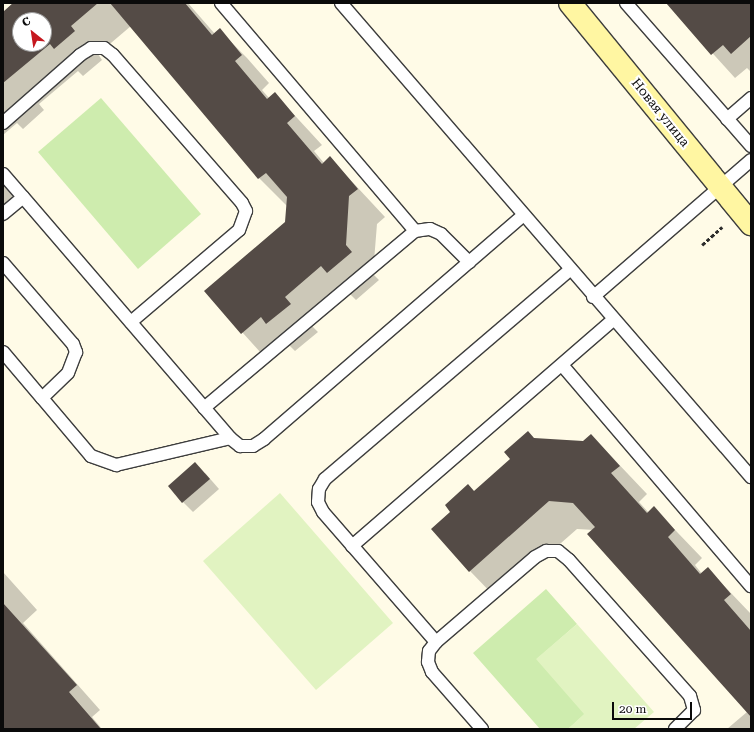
<!DOCTYPE html>
<html>
<head>
<meta charset="utf-8">
<style>
  body { margin:0 }
  #map { position:relative; width:754px; height:732px; overflow:hidden; background:#fffbe7; font-family:"Roboto Serif",serif }
  div>[style] { position:absolute }
  .green>* { inset:0; background:#ceecae }
  .pitch>* { inset:0; background:#e1f3c1 }
  .shadow>* { inset:0; background:#0003 }
  .building>* { inset:0; background:#544b46 }
  .path>* { height:2.5px; margin-top:-1.25px; transform-origin:0; background:repeating-linear-gradient(90deg,#2c2c2c 0 4px,transparent 0 6px) }
  .roads { filter:drop-shadow(1px 0 #3d3d3d) drop-shadow(-1px 0 #3d3d3d) drop-shadow(0 1px #3d3d3d) drop-shadow(0 -1px #3d3d3d) }
  .lane>* { height:12px; margin:-6px; padding:0 6px; transform-origin:6px; border-radius:6px; background:#fff }
  .secondary>* { height:22px; margin:-11px; padding:0 11px; transform-origin:11px; border-radius:11px; background:#fff6a2 }
  span { translate:-50% -50%; white-space:nowrap; text-align:center; line-height:1.15; -webkit-text-stroke:4px #fff; paint-order:stroke }
  .street-label { font-size:13px; color:#0a0a0a }
  .frame { position:absolute; inset:0; border:4px solid #0a0a0a; pointer-events:none }
  .north { position:absolute; left:12px; top:12px; width:40px; height:40px; box-sizing:border-box; background:#fff; border:1px solid #9d9d9d; border-radius:50%; rotate:330deg; font-size:11px; font-weight:700; line-height:16px; text-align:center; color:#0a0a0a }
  .north::after { content:''; display:block; margin:auto; width:14px; height:18px; background:#c5171e; clip-path:polygon(50% 0,100% 100%,50% 72%,0 100%) }
  .scale { position:absolute; left:612px; top:702px; width:80px; height:18px; box-sizing:border-box; border:2px solid #0a0a0a; border-top:0; padding-left:5px; font-size:12px; line-height:14px; white-space:nowrap; color:#0a0a0a; -webkit-text-stroke:3px #fff; paint-order:stroke }
</style>
</head>
<body>
<div id="map">
  <div class="green">
    <div style="clip-path:polygon(101px 98px,201px 214px,138px 269px,38px 152px)"></div>
    <div style="clip-path:polygon(546px 589px,577px 624px,537px 659px,585px 714px,568px 729px,540px 729px,473px 653px)"></div>
  </div>
  <div class="pitch">
    <div style="clip-path:polygon(280px 493px,393px 623px,316px 690px,203px 561px)"></div>
    <div style="clip-path:polygon(577px 624px,654px 712px,634px 729px,568px 729px,584px 714px,536px 659px)"></div>
  </div>
  <div class="shadow">
    <div style="clip-path:polygon(evenodd,13px 3px,188px 3px,215px 34px,219px 30px,247px 58px,269px 83px,262px 90px,269px 98px,275px 94px,322px 145px,314px 151px,324px 163px,330px 158px,385px 217px,377px 224px,373px 274px,379px 280px,356px 300px,349px 293px,312px 326px,318px 332px,295px 351px,289px 345px,269px 362px,205px 291px,286px 222px,287px 206px,259px 178px,131px 26px,98px 54px,102px 60px,83px 76px,78px 71px,39px 104px,44px 110px,23px 129px,17px 123px,3px 135px,3px 12px,13px 3px,20px 20px,44px 20px,44px 44px,20px 44px,20px 20px)"></div>
    <div style="clip-path:polygon(667px 3px,751px 3px,751px 72px,747px 68px,735px 78px)"></div>
    <div style="clip-path:polygon(3px 176px,17px 192px,12px 196px,21px 207px,3px 223px)"></div>
    <div style="clip-path:polygon(591px 435px,647px 494px,639px 502px,649px 513px,654px 508px,702px 558px,695px 565px,702px 574px,708px 569px,751px 614px,751px 729px,727px 729px,747px 712px,594px 530px,577px 529px,497px 599px,470px 571px,475px 492px,534px 439px,583px 442px)"></div>
    <div style="clip-path:polygon(205px 473px,219px 489px,193px 512px,183px 502px)"></div>
    <div style="clip-path:polygon(3px 572px,37px 610px,23px 623px,100px 710px,92px 717px,102px 729px,3px 729px)"></div>
  </div>
  <div class="building">
    <div style="clip-path:polygon(evenodd,13px 3px,98px 3px,71px 26px,75px 31px,54px 49px,50px 44px,3px 83px,3px 12px,13px 3px,20px 20px,44px 20px,44px 44px,20px 44px,20px 20px)"></div>
    <div style="clip-path:polygon(110px 3px,185px 3px,212px 35px,220px 28px,242px 55px,235px 61px,267px 99px,275px 92px,295px 116px,287px 123px,322px 164px,330px 156px,358px 189px,349px 196px,346px 245px,352px 252px,327px 273px,321px 266px,285px 297px,291px 304px,266px 324px,261px 317px,241px 334px,204px 291px,285px 222px,287px 197px,266px 173px,258px 179px)"></div>
    <div style="clip-path:polygon(666px 3px,751px 3px,751px 36px,731px 54px,723px 45px,711px 55px)"></div>
    <div style="clip-path:polygon(528px 431px,534px 438px,583px 441px,591px 434px,620px 466px,611px 473px,647px 513px,654px 506px,675px 530px,668px 537px,700px 574px,708px 567px,731px 594px,724px 600px,751px 631px,751px 717px,587px 534px,595px 527px,573px 503px,549px 501px,469px 572px,431px 529px,450px 512px,445px 505px,468px 484px,474px 491px,510px 459px,504px 452px)"></div>
    <div style="clip-path:polygon(195px 462px,210px 479px,182px 503px,168px 486px)"></div>
    <div style="clip-path:polygon(3px 603px,77px 685px,69px 692px,101px 729px,3px 729px)"></div>
  </div>
  <div class="path">
    <div style="left:702px;top:245px;width:27px;rotate:-42deg"></div>
  </div>
  <div class="roads">
    <div class="lane">
      <div style="left:221px;top:3px;width:299px;rotate:49.6deg"></div>
      <div style="left:341px;top:3px;width:627px;rotate:49.14deg"></div>
      <div style="left:626px;top:3px;width:190px;rotate:48.8deg"></div>
      <div style="left:727px;top:119px;width:32px;rotate:-41deg"></div>
      <div style="left:3px;top:123px;width:103px;rotate:-41.4deg"></div>
      <div style="left:80px;top:55px;width:13px;rotate:-32deg"></div>
      <div style="left:91px;top:48px;width:13px"></div>
      <div style="left:104px;top:48px;width:11px;rotate:38deg"></div>
      <div style="left:113px;top:55px;width:196px;rotate:48.9deg"></div>
      <div style="left:242px;top:203px;width:9px;rotate:63deg"></div>
      <div style="left:246px;top:211px;width:20px;rotate:110deg"></div>
      <div style="left:239px;top:230px;width:142px;rotate:139.6deg"></div>
      <div style="left:3px;top:174px;width:30px;rotate:49deg"></div>
      <div style="left:3px;top:214px;width:26px;rotate:-40deg"></div>
      <div style="left:23px;top:197px;width:318px;rotate:49.3deg"></div>
      <div style="left:230px;top:438px;width:13px;rotate:39deg"></div>
      <div style="left:240px;top:446px;width:13px"></div>
      <div style="left:253px;top:446px;width:13px;rotate:-32deg"></div>
      <div style="left:264px;top:439px;width:341px;rotate:-40.8deg"></div>
      <div style="left:3px;top:263px;width:107px;rotate:49.2deg"></div>
      <div style="left:73px;top:344px;width:9px;rotate:69deg"></div>
      <div style="left:76px;top:352px;width:22px;rotate:111deg"></div>
      <div style="left:68px;top:373px;width:36px;rotate:136deg"></div>
      <div style="left:42px;top:398px;width:76px;rotate:49.8deg"></div>
      <div style="left:91px;top:456px;width:27px;rotate:20deg"></div>
      <div style="left:116px;top:465px;width:117px;rotate:-13.3deg"></div>
      <div style="left:593px;top:297px;width:209px;rotate:-40.9deg"></div>
      <div style="left:3px;top:352px;width:60px;rotate:49.7deg"></div>
      <div style="left:562px;top:365px;width:291px;rotate:49.5deg"></div>
      <div style="left:204px;top:408px;width:275px;rotate:-40deg"></div>
      <div style="left:415px;top:231px;width:15px;rotate:-8deg"></div>
      <div style="left:430px;top:229px;width:12px;rotate:24deg"></div>
      <div style="left:441px;top:234px;width:40px;rotate:45deg"></div>
      <div style="left:352px;top:546px;width:345px;rotate:-40.9deg"></div>
      <div style="left:436px;top:642px;width:172px;rotate:-131deg"></div>
      <div style="left:323px;top:512px;width:11px;rotate:-117deg"></div>
      <div style="left:318px;top:502px;width:13px;rotate:-86deg"></div>
      <div style="left:319px;top:489px;width:12px;rotate:-59deg"></div>
      <div style="left:325px;top:479px;width:322px;rotate:-40.5deg"></div>
      <div style="left:482px;top:729px;width:76px;rotate:-131.3deg"></div>
      <div style="left:432px;top:672px;width:11px;rotate:-112deg"></div>
      <div style="left:428px;top:662px;width:11px;rotate:-85deg"></div>
      <div style="left:429px;top:651px;width:11px;rotate:-52deg"></div>
      <div style="left:436px;top:642px;width:130px;rotate:-40.6deg"></div>
      <div style="left:535px;top:557px;width:13px;rotate:-29deg"></div>
      <div style="left:546px;top:551px;width:12px"></div>
      <div style="left:558px;top:551px;width:14px;rotate:39deg"></div>
      <div style="left:569px;top:560px;width:182px;rotate:48.3deg"></div>
      <div style="left:690px;top:696px;width:15px;rotate:74deg"></div>
      <div style="left:694px;top:710px;width:27px;rotate:135deg"></div>
    </div>
    <div class="secondary">
      <div style="left:570px;top:3px;width:286px;rotate:50.7deg"></div>
    </div>
  </div>
  <div class="street-label">
    <span style="left:660px;top:113px;rotate:51deg">Новая улица</span>
  </div>
  <div class="frame"></div>
  <div class="north">С</div>
  <div class="scale">20 m</div>
</div>
</body>
</html>
